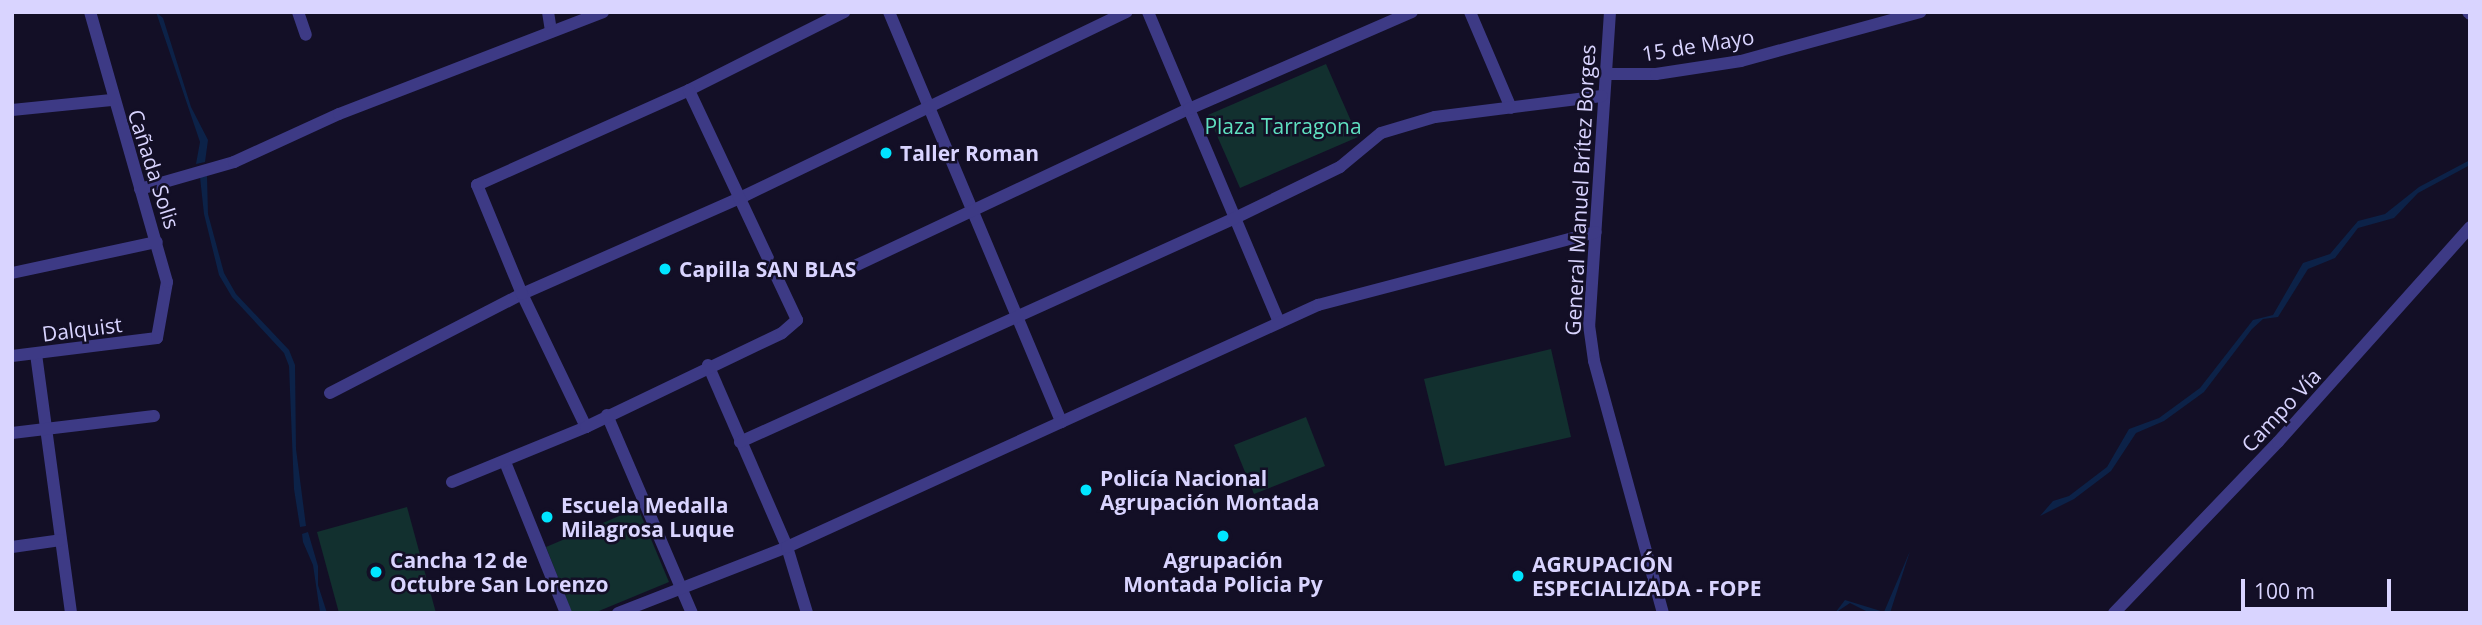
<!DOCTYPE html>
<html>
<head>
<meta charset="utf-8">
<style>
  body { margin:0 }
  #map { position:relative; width:2482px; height:625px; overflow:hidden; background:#130f26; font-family:"Open Sans",sans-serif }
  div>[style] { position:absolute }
  .green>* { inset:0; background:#12302f }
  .water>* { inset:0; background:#0c2248 }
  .minor>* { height:12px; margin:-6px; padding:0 6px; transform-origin:6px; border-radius:6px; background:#3d3a85 }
  .dots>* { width:19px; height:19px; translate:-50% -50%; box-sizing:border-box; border:4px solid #130f26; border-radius:50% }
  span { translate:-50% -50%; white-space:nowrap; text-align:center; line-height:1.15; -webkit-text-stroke:5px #130f26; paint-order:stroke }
  .street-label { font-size:21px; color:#d9d4ff }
  .park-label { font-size:21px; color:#5fe0c0 }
  .poi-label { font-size:21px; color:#d9d4ff; font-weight:700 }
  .left { translate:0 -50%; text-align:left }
  .frame { position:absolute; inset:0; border:14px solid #d9d4ff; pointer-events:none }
  .scale { position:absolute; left:2241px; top:579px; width:150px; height:32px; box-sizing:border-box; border:4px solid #d9d4ff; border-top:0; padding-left:9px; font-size:21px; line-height:24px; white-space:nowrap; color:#d9d4ff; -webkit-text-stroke:5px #130f26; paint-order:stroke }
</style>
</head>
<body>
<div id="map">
  <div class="green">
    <div style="clip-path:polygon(1326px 64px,1358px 137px,1240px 188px,1208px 115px)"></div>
    <div style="clip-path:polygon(1551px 349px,1571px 437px,1445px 466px,1424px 379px)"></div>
    <div style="clip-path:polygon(1306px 417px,1325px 466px,1254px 494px,1234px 445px)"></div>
    <div style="clip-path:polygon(407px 507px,436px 613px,339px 613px,317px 532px)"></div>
    <div style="clip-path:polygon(638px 508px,669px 582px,594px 613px,572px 613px,546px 547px)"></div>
  </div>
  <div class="water">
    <div style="clip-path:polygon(156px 12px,163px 18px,191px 107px,208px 140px,205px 162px,196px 164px,200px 142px)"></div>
    <div style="clip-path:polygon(2470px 160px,2470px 165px,2418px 193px,2394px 218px,2358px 228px,2335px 258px,2308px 269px,2278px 317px,2263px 319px,2252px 329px,2204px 392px,2164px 421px,2136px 433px,2111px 471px,2074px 499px,2040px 516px,2053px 501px,2069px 496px,2107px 467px,2129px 429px,2159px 418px,2200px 388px,2253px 320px,2273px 315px,2303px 263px,2330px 254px,2358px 221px,2385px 214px,2419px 187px)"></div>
    <div style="clip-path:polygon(207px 176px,208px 214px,224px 273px,236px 294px,289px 350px,295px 365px,296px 449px,306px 526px,300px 527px,294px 489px,289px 366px,284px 353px,232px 297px,219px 275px,204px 214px,200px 177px)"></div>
    <div style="clip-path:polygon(308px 532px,318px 566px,318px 585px,327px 613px,320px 612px,313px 565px,303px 542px,302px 534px)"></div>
    <div style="clip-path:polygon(1910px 551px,1890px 613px,1870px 613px,1850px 603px,1835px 613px,1845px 600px,1884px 612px)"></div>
  </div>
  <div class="minor">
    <div style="left:298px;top:12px;width:24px;rotate:71deg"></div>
    <div style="left:548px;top:12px;width:20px;rotate:81deg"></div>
    <div style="left:889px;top:12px;width:445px;rotate:67.2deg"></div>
    <div style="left:1148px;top:12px;width:337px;rotate:67.1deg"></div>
    <div style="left:1470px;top:12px;width:104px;rotate:66.9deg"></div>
    <div style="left:1610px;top:12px;width:314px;rotate:93.8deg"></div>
    <div style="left:1589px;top:325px;width:36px;rotate:82deg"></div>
    <div style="left:1594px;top:361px;width:261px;rotate:74.7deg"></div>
    <div style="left:2468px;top:12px;width:3px;rotate:45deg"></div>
    <div style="left:1603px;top:74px;width:53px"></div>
    <div style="left:1656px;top:74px;width:86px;rotate:-8.7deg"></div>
    <div style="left:1741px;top:61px;width:186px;rotate:-15.3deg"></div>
    <div style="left:12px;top:110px;width:100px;rotate:-5.7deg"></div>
    <div style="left:140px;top:189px;width:98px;rotate:-16deg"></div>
    <div style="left:234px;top:162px;width:115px;rotate:-24.6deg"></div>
    <div style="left:339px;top:114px;width:283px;rotate:-21.1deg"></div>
    <div style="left:842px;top:272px;width:383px;rotate:-25.2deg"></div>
    <div style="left:1189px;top:109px;width:243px;rotate:-23.5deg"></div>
    <div style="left:12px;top:273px;width:148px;rotate:-12.1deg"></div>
    <div style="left:36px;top:354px;width:261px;rotate:82.3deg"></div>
    <div style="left:12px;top:356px;width:146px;rotate:-7.1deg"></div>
    <div style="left:157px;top:338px;width:57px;rotate:-79.9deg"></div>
    <div style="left:167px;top:282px;width:281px;rotate:-105.9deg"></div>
    <div style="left:708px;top:365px;width:198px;rotate:66.5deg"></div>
    <div style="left:787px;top:547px;width:69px;rotate:73.1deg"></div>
    <div style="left:330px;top:393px;width:216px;rotate:-27.3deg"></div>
    <div style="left:522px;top:294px;width:238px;rotate:-23.8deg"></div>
    <div style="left:740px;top:198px;width:429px;rotate:-25.7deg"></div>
    <div style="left:607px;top:415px;width:215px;rotate:66.8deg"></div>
    <div style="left:586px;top:427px;width:148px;rotate:-115.7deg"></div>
    <div style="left:522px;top:294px;width:118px;rotate:-112.4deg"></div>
    <div style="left:477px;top:185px;width:232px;rotate:-24.1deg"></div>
    <div style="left:689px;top:90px;width:174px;rotate:-26.7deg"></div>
    <div style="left:12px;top:433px;width:143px;rotate:-6.8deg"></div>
    <div style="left:740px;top:442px;width:541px;rotate:-24.34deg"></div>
    <div style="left:1233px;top:219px;width:119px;rotate:-25.9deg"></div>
    <div style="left:1340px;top:167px;width:53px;rotate:-39.7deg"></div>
    <div style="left:1381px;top:133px;width:56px;rotate:-16.5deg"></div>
    <div style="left:1435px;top:117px;width:168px;rotate:-7.2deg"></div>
    <div style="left:505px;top:462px;width:163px;rotate:68deg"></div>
    <div style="left:452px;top:482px;width:145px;rotate:-22.3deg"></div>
    <div style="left:586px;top:427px;width:217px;rotate:-25.6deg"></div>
    <div style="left:782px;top:333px;width:20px;rotate:-41deg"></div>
    <div style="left:797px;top:320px;width:254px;rotate:-115.2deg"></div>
    <div style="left:12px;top:547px;width:49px;rotate:-8.1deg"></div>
    <div style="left:618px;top:613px;width:181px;rotate:-21.3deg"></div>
    <div style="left:787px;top:547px;width:584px;rotate:-24.5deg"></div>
    <div style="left:1318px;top:305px;width:287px;rotate:-14.7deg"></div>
    <div style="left:2114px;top:613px;width:237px;rotate:-46.2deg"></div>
    <div style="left:2278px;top:442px;width:288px;rotate:-48.2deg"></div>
  </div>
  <div class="dots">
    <div style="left:886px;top:153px;background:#00e5ff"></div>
    <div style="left:665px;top:269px;background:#00e5ff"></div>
    <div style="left:1086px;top:490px;background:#00e5ff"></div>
    <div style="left:547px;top:517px;background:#00e5ff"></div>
    <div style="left:1223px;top:536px;background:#00e5ff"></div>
    <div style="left:376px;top:572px;background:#00e5ff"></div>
    <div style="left:1518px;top:576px;background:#00e5ff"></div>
  </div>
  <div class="street-label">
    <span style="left:1698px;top:45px;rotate:-9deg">15 de Mayo</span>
    <span style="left:154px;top:169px;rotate:72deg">Cañada Solis</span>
    <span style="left:1580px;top:190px;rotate:-87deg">General Manuel Brítez Borges</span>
    <span style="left:82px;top:329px;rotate:-7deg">Dalquist</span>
    <span style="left:2281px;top:410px;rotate:-47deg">Campo Vía</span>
  </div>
  <div class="park-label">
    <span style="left:1283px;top:126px">Plaza Tarragona</span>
  </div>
  <div class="poi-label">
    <span class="left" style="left:900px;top:153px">Taller Roman</span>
    <span class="left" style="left:679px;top:269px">Capilla SAN BLAS</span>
    <span class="left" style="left:1100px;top:490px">Policía Nacional<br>Agrupación Montada</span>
    <span class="left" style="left:561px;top:517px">Escuela Medalla<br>Milagrosa Luque</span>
    <span class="left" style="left:390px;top:572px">Cancha 12 de<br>Octubre San Lorenzo</span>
    <span style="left:1223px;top:572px">Agrupación<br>Montada Policia Py</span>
    <span class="left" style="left:1532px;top:576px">AGRUPACIÓN<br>ESPECIALIZADA - FOPE</span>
  </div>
  <div class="frame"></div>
  <div class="scale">100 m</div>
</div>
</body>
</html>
